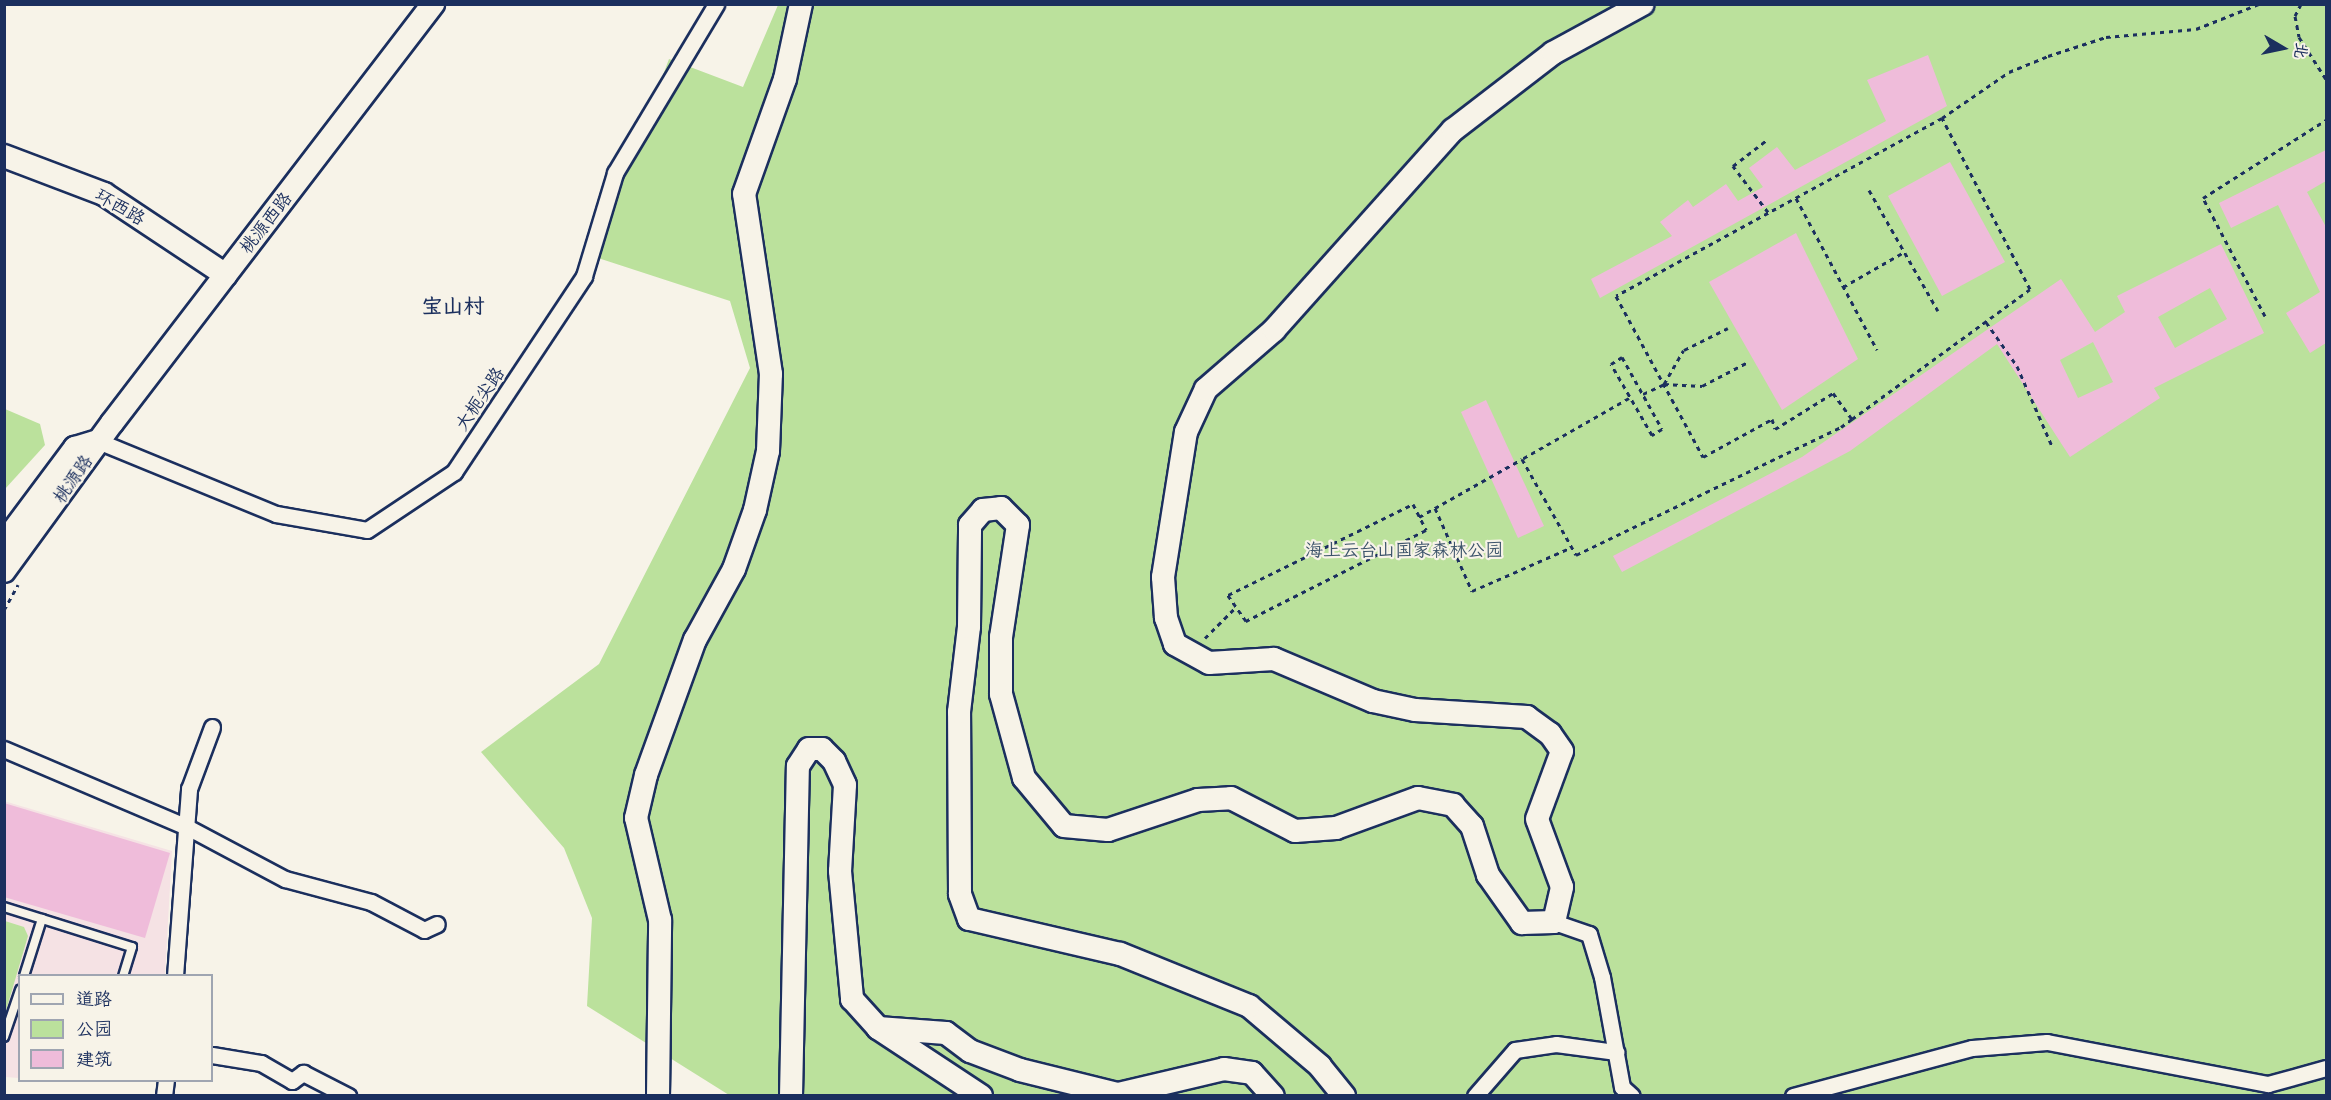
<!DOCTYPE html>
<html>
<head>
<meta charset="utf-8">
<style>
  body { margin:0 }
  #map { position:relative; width:2331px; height:1100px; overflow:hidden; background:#f7f3e8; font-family:Sriracha,"LXGW WenKai TC",sans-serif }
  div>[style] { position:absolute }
  .built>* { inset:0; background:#f5e2e4 }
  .green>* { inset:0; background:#bbe19c }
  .building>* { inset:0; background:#efbcda }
  .path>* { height:3px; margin-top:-1.5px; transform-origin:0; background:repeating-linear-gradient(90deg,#1b2f5e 0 4.5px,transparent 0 9px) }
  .roads { filter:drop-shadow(2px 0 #1b2f5e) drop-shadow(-2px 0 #1b2f5e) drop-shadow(0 2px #1b2f5e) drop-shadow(0 -2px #1b2f5e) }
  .lane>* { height:8px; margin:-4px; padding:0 4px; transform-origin:4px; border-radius:4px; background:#f7f3e8 }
  .street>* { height:15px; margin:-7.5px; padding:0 7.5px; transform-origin:7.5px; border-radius:7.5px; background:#f7f3e8 }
  .secondary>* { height:22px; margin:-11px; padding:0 11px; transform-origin:11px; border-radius:11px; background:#f7f3e8 }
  span { translate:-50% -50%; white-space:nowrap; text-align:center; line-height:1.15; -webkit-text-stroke:4.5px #f7f3e8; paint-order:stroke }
  .street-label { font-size:18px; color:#1b2f5e }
  .park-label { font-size:18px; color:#3b536a }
  .quarter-label { font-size:21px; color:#1b2f5e; font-weight:700 }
  .frame { position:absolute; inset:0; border:6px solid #1b2f5e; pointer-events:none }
  .legend { position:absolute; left:18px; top:974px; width:195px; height:108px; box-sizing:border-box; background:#f7f3e8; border:2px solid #9fa5b1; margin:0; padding:8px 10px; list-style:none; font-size:18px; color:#1b2f5e }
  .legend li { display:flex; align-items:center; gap:12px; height:30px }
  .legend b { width:30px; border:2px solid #9fa5b1 }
  .north { position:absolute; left:2253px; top:18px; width:60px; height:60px; -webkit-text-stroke:4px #f7f3e8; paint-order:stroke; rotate:99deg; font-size:16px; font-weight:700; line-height:24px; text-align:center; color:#1b2f5e }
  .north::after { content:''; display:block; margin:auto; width:21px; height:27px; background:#1b2f5e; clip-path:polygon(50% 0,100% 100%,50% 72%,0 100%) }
</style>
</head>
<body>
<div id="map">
  <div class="built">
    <div style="clip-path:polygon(4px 801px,172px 851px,165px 975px,20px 976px,19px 1078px,5px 1077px)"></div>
  </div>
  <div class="green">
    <div style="clip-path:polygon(778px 5px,2326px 5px,2326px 1095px,729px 1095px,587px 1006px,592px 918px,564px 848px,481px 752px,599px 664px,750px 368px,730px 301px,595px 257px,669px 59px,743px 87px)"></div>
    <div style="clip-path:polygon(5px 409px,40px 424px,45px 445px,5px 489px)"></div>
    <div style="clip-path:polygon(5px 921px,24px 927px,28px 936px,5px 1014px)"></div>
  </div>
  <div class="building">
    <div style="clip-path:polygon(1928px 55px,1947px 106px,1600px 298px,1591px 279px,1672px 236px,1660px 222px,1688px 200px,1693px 207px,1726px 184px,1738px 201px,1763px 187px,1749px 168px,1777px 147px,1795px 170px,1886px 121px,1867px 80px)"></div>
    <div style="clip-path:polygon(2326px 150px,2326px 181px,2307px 192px,2326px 227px,2326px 343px,2310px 353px,2286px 313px,2320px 292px,2278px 205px,2231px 228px,2219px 203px)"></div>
    <div style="clip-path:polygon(1950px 162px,2005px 262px,1942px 296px,1888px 196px)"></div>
    <div style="clip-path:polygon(1796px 233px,1858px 359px,1782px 410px,1709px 282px)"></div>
    <div style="clip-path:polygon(evenodd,2221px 244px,2264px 333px,2154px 388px,2160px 398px,2070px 457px,1997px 344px,1850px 451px,1622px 572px,1613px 556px,1802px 457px,2061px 279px,2095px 332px,2125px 312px,2117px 296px,2221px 244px,2210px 288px,2227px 319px,2175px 348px,2158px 317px,2210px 288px,2221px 244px,2093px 342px,2113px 382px,2078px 398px,2060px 360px,2093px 342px)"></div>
    <div style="clip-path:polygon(1486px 400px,1544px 526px,1518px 538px,1461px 412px)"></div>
    <div style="clip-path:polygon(4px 803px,170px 853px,145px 938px,4px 897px)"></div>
  </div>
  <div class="path">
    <div style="left:2301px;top:4px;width:13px;rotate:117deg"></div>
    <div style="left:2295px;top:16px;width:21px;rotate:79deg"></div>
    <div style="left:2299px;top:37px;width:50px;rotate:57.3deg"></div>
    <div style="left:1942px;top:118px;width:81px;rotate:-34.5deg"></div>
    <div style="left:2009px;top:72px;width:42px;rotate:-22.3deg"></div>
    <div style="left:2048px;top:56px;width:61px;rotate:-18.1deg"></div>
    <div style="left:2106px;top:37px;width:90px;rotate:-5.1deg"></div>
    <div style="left:2196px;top:29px;width:68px;rotate:-21.6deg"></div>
    <div style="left:1869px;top:190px;width:139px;rotate:60.3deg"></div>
    <div style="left:1796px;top:198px;width:172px;rotate:61.9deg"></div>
    <div style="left:1768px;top:212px;width:58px;rotate:-127.3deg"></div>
    <div style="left:1733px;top:166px;width:44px;rotate:-37.6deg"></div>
    <div style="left:1843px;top:287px;width:70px;rotate:-29.8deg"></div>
    <div style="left:2265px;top:316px;width:133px;rotate:-117.7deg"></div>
    <div style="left:2203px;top:198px;width:146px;rotate:-32.4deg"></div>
    <div style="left:1986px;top:322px;width:54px;rotate:54.8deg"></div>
    <div style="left:2017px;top:366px;width:87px;rotate:66.4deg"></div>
    <div style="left:1622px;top:357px;width:82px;rotate:60.9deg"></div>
    <div style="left:1662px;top:429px;width:12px;rotate:149deg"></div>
    <div style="left:1652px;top:435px;width:82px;rotate:-120deg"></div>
    <div style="left:1611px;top:364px;width:13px;rotate:-32deg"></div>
    <div style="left:1664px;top:384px;width:39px;rotate:-60deg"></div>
    <div style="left:1684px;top:350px;width:49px;rotate:-26.6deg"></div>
    <div style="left:1643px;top:394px;width:23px;rotate:-25deg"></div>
    <div style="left:1664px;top:384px;width:38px;rotate:3deg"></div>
    <div style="left:1702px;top:386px;width:50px;rotate:-27.6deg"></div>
    <div style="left:1629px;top:398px;width:123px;rotate:150.3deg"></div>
    <div style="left:1522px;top:459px;width:110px;rotate:60.6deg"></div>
    <div style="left:1576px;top:555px;width:294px;rotate:-25.8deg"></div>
    <div style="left:1841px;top:427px;width:14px;rotate:-36deg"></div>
    <div style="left:1852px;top:419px;width:220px;rotate:-36.1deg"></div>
    <div style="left:2030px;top:289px;width:192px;rotate:-117.2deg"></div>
    <div style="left:1942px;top:118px;width:371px;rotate:151.4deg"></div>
    <div style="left:1616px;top:296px;width:183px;rotate:61.6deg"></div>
    <div style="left:1703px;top:457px;width:79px;rotate:-28.8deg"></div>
    <div style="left:1772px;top:419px;width:10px;rotate:73deg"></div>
    <div style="left:1775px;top:429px;width:68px;rotate:-31.8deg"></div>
    <div style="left:1833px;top:393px;width:32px;rotate:54deg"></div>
    <div style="left:1413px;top:504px;width:29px;rotate:63deg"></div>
    <div style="left:1426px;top:530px;width:202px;rotate:153.2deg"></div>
    <div style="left:1246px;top:621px;width:32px;rotate:-125deg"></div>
    <div style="left:1228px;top:595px;width:206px;rotate:-26.2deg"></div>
    <div style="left:1435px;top:508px;width:91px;rotate:66deg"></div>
    <div style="left:1472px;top:591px;width:109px;rotate:-23.7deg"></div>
    <div style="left:1419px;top:517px;width:118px;rotate:-29.4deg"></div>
    <div style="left:4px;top:610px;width:29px;rotate:-61deg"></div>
    <div style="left:1205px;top:638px;width:44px;rotate:-45deg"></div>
  </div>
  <div class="roads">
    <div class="lane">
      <div style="left:4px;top:907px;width:134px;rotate:17.4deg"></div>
      <div style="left:132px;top:947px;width:30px;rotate:107deg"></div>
      <div style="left:24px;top:976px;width:60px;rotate:-72.5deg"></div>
      <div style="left:4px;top:1037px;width:50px;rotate:-71.2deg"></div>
    </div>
    <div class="street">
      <div style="left:98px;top:441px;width:192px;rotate:22.3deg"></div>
      <div style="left:276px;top:514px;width:92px;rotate:10deg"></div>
      <div style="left:367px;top:530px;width:105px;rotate:-33.7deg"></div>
      <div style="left:454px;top:472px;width:235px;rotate:-56.4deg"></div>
      <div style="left:584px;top:276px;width:108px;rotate:-73.2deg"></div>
      <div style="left:615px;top:173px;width:197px;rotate:-59.1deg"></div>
      <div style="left:4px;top:749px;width:199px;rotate:23.1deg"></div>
      <div style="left:187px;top:827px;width:111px;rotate:28deg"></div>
      <div style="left:285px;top:879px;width:89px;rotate:15deg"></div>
      <div style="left:371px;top:902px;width:60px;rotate:27.8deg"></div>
      <div style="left:424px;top:930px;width:14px;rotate:-25deg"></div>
      <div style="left:1554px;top:922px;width:37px;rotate:19deg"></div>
      <div style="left:1589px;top:934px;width:45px;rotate:73.2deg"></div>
      <div style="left:1602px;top:977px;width:112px;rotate:79.7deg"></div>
      <div style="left:1622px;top:1087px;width:13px;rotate:42deg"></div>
      <div style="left:175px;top:976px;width:188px;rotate:-85.7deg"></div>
      <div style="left:189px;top:789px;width:66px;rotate:-69.6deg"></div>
      <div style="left:212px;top:1055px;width:50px;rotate:9.3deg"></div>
      <div style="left:261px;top:1063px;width:36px;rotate:30deg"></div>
      <div style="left:292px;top:1081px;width:14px;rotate:-36deg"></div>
      <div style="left:303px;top:1073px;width:51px;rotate:27.1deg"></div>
      <div style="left:164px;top:1096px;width:16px;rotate:-83deg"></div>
      <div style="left:1475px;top:1096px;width:61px;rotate:-49deg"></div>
      <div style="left:1515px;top:1050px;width:41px;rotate:-8.3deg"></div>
      <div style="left:1556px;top:1044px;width:61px;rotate:7.6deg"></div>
      <div style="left:1793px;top:1096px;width:185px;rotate:-15deg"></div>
      <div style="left:1972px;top:1048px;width:75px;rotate:-4.6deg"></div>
      <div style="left:2047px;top:1042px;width:225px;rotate:10.8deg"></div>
      <div style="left:2268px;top:1084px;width:60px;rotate:-15.4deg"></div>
    </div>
    <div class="secondary">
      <div style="left:4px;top:156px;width:107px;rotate:20.8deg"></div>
      <div style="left:104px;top:194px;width:146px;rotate:33.6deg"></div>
      <div style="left:4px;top:543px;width:119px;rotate:-53.2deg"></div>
      <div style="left:75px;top:448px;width:24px;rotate:-17deg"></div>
      <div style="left:4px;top:571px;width:183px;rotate:-53.9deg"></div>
      <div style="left:112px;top:423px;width:528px;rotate:-52.54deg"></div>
      <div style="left:658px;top:1096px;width:176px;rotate:-89.3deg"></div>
      <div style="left:660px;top:920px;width:105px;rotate:-103.2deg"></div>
      <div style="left:636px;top:818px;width:44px;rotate:-76.9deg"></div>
      <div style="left:646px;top:775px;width:144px;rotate:-70.1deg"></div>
      <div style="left:695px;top:640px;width:81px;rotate:-61.2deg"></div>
      <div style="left:734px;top:569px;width:63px;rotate:-70.4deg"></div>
      <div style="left:755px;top:510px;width:60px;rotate:-77.6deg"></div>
      <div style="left:768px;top:451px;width:77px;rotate:-87.8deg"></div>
      <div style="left:771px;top:374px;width:182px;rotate:-98.5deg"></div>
      <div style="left:744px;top:194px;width:122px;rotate:-70.4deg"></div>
      <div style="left:785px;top:79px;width:77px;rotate:-78deg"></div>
      <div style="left:791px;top:1096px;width:330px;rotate:-88.8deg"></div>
      <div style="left:798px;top:766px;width:20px;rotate:-57deg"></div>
      <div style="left:809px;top:749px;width:13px"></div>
      <div style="left:822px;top:749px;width:17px;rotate:45deg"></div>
      <div style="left:834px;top:761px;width:26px;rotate:65deg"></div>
      <div style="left:845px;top:785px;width:86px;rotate:93.3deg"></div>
      <div style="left:840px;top:871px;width:129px;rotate:84.6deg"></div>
      <div style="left:852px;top:999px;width:39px;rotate:48deg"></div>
      <div style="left:981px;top:1096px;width:123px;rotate:-146.6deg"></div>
      <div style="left:878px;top:1028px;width:68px;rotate:4.2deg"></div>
      <div style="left:946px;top:1033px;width:30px;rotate:37deg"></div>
      <div style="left:970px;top:1051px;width:53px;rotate:20.8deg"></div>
      <div style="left:1020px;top:1070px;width:100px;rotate:13.9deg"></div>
      <div style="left:1110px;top:1096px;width:117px;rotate:-13.3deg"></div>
      <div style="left:1224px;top:1069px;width:28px;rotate:8deg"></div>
      <div style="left:1252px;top:1073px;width:31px;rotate:48deg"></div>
      <div style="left:1344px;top:1096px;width:38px;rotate:-129deg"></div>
      <div style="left:1320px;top:1066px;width:93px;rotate:-139.8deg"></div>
      <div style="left:1249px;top:1006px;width:139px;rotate:-158deg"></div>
      <div style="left:1120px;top:954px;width:155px;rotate:-166.9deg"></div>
      <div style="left:969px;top:919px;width:27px;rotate:-110deg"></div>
      <div style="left:960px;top:894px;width:182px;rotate:-90.3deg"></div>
      <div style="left:959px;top:712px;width:86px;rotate:-83.3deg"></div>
      <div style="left:969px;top:627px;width:102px;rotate:-89.4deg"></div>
      <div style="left:970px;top:525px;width:20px;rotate:-49deg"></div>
      <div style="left:983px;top:510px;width:18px;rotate:-6deg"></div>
      <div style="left:1001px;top:508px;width:24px;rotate:45deg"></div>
      <div style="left:1018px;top:525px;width:113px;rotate:98.6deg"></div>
      <div style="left:1001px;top:637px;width:57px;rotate:90deg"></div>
      <div style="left:1001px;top:694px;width:87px;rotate:74.7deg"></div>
      <div style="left:1024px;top:778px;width:62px;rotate:50.2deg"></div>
      <div style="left:1064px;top:826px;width:44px;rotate:5.2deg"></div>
      <div style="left:1108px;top:830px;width:95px;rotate:-18.4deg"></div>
      <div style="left:1198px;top:800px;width:33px;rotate:-3deg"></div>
      <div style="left:1231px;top:798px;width:72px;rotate:27.3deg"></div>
      <div style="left:1295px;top:831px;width:41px;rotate:-4.2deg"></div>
      <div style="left:1336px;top:828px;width:87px;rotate:-20.1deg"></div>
      <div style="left:1418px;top:798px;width:36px;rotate:11deg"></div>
      <div style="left:1453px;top:805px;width:28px;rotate:48deg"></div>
      <div style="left:1472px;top:826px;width:52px;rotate:71.9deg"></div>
      <div style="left:1488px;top:875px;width:59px;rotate:54.7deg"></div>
      <div style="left:1522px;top:923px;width:32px;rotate:-2deg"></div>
      <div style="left:1554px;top:922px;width:36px;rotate:-77deg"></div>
      <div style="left:1562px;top:887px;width:72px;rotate:-110.2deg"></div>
      <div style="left:1537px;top:819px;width:72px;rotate:-69.8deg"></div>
      <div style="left:1562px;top:751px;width:21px;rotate:-125deg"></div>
      <div style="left:1550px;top:734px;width:29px;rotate:-144deg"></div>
      <div style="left:1527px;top:717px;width:112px;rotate:-176.4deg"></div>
      <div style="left:1415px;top:710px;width:43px;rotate:-167.9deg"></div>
      <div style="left:1373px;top:701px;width:108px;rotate:-157deg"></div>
      <div style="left:1274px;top:659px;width:65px;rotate:176.5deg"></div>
      <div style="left:1209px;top:663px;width:39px;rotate:-151deg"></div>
      <div style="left:1175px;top:644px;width:28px;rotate:-109deg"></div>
      <div style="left:1166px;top:618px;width:41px;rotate:-94.2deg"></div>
      <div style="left:1163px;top:577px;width:147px;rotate:-81deg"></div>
      <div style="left:1186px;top:432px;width:47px;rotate:-65.1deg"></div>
      <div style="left:1206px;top:389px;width:90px;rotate:-40.9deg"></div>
      <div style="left:1274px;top:330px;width:268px;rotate:-48.2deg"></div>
      <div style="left:1453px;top:130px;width:126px;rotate:-37.6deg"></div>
      <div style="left:1553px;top:53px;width:102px;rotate:-28.6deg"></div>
    </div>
  </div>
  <div class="street-label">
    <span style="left:120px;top:207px;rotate:30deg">环西路</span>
    <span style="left:266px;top:223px;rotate:-52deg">桃源西路</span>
    <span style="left:480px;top:399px;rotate:-56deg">大枙尖路</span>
    <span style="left:73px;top:479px;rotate:-55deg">桃源路</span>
  </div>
  <div class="park-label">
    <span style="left:1404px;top:550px">海上云台山国家森林公园</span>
  </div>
  <div class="quarter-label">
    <span style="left:453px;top:306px">宝山村</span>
  </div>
  <div class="frame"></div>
  <ul class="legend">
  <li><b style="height:8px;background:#f7f3e8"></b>道路</li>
  <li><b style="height:16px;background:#bbe19c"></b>公园</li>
  <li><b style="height:16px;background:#efbcda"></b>建筑</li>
  </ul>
  <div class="north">北</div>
</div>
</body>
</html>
